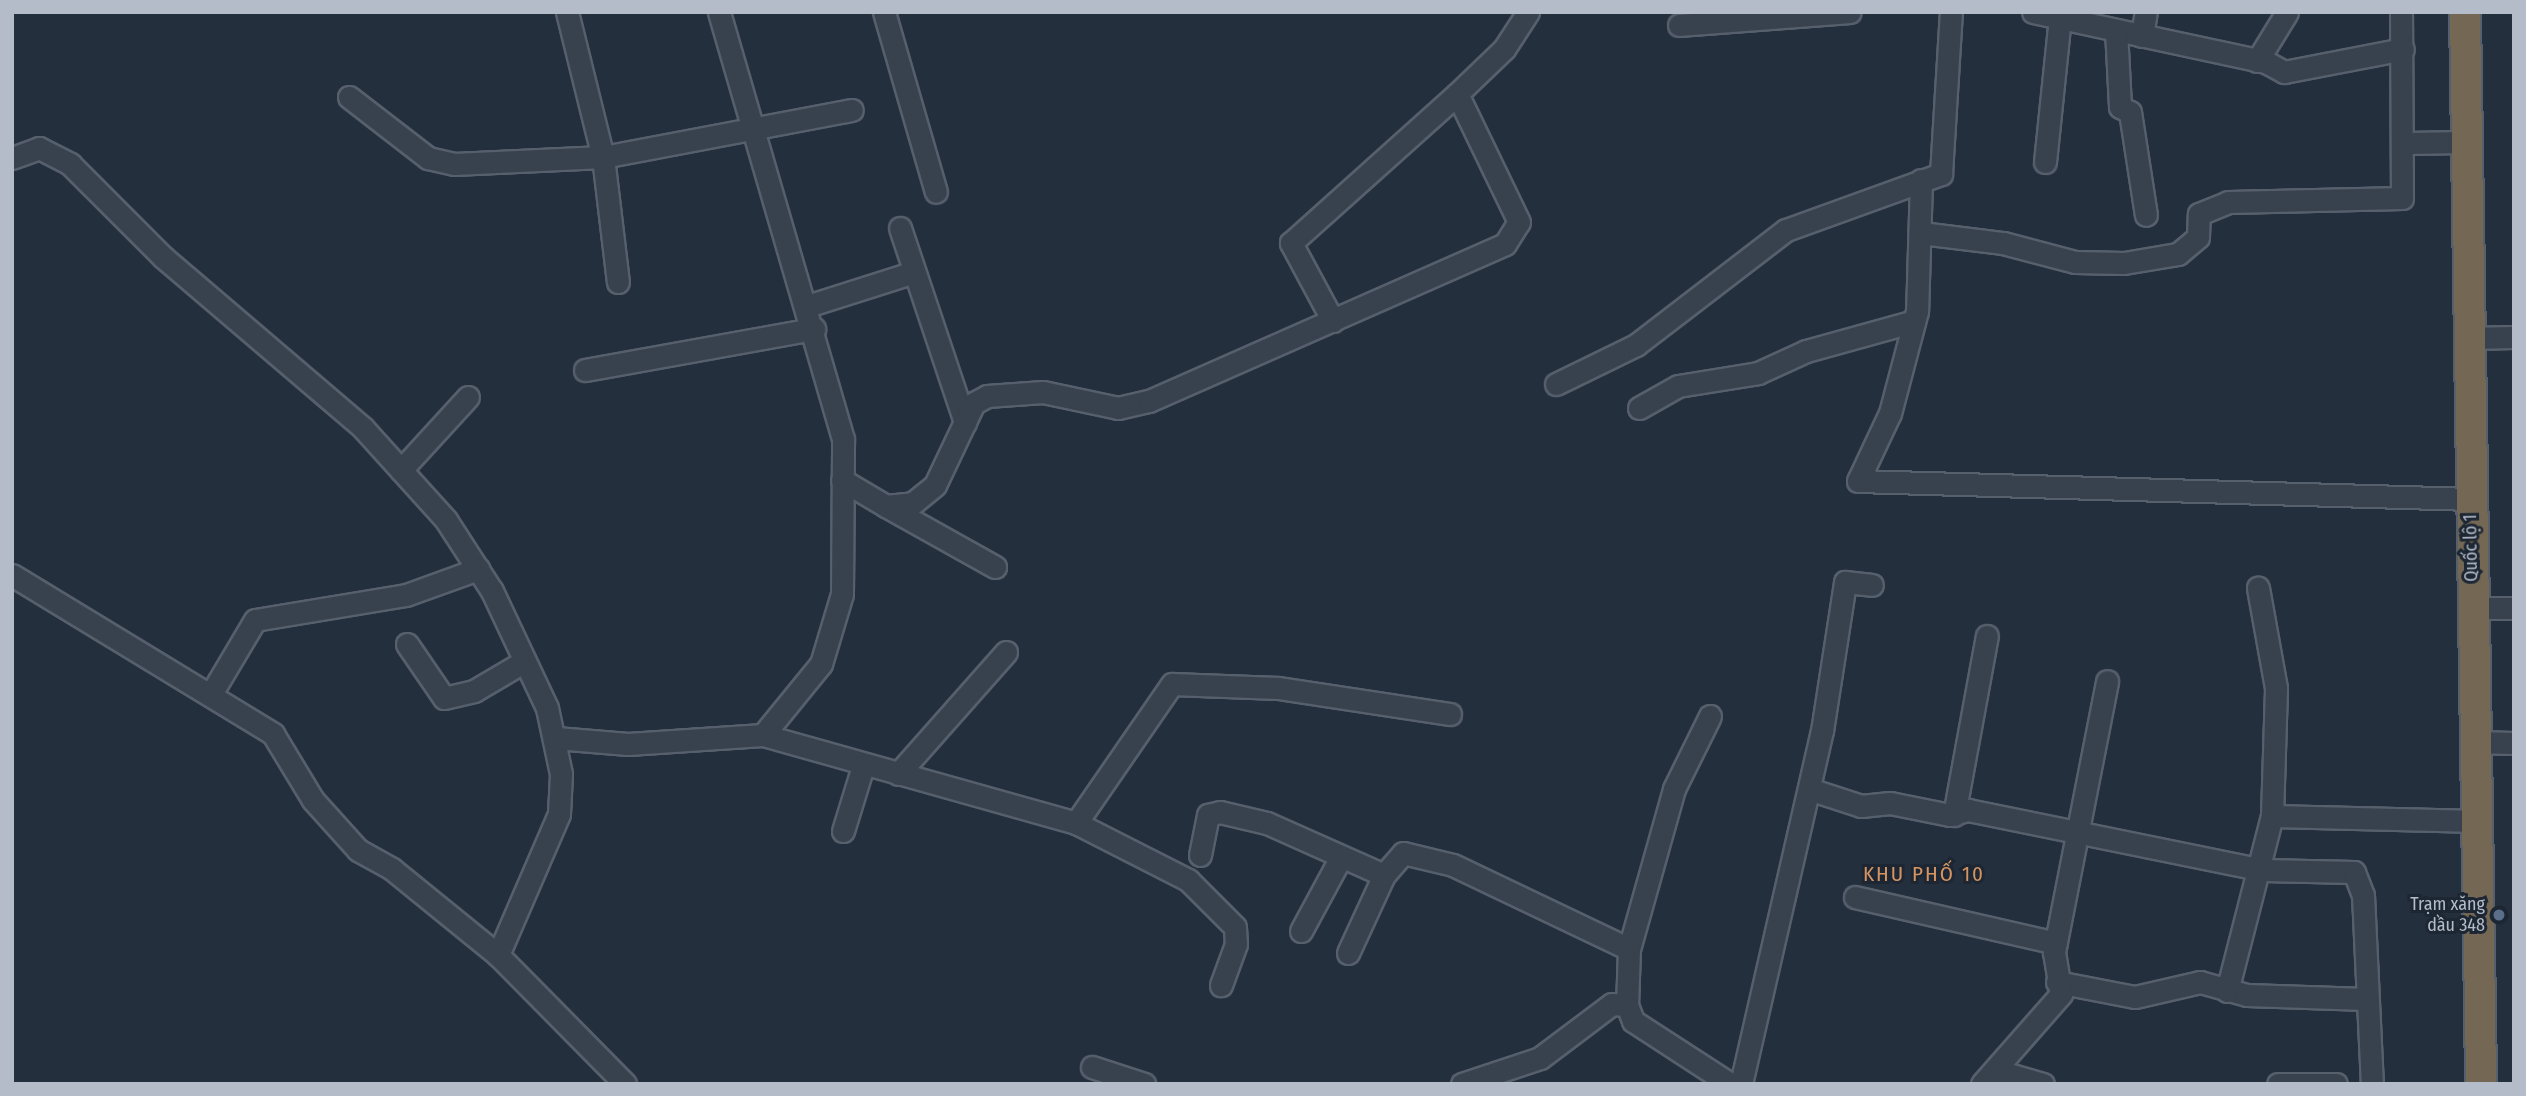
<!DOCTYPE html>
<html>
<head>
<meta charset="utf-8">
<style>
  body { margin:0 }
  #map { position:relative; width:2526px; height:1096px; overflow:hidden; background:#242f3e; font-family:"Fira Sans Condensed",sans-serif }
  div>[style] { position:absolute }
  .roads { filter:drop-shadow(2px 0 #565f6c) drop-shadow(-2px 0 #565f6c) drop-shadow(0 2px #565f6c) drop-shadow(0 -2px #565f6c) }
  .minor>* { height:21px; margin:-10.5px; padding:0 10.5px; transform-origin:10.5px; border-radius:10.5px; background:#38414e }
  .highway>* { height:30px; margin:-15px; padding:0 15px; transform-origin:15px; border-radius:15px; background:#746855 }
  .dots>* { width:19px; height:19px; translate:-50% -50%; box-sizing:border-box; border:4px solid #1d2633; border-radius:50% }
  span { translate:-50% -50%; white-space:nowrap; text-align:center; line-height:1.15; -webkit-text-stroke:6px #1d2633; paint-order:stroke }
  .street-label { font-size:18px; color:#b4bcc9 }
  .poi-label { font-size:18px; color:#b4bcc9 }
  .right { translate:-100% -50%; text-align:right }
  .quarter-label { font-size:21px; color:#d59563; letter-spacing:2px }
  .frame { position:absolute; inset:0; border:14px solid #b4bcc9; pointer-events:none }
</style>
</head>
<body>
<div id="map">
  <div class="roads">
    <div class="minor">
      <div style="left:567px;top:12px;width:149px;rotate:76.1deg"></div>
      <div style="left:603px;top:157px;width:126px;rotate:83.2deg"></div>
      <div style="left:884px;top:12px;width:187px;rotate:73.9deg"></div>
      <div style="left:2033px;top:12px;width:238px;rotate:12.1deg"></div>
      <div style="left:2266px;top:62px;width:21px;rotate:29deg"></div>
      <div style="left:2284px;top:72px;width:121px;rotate:-10.9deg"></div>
      <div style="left:1679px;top:25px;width:171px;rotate:-4.3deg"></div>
      <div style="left:2116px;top:30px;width:77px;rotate:87deg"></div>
      <div style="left:2120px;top:107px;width:11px;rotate:27deg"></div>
      <div style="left:2130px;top:112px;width:104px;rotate:81.2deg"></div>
      <div style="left:2142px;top:36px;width:24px;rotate:-81deg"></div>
      <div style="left:2257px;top:61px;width:57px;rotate:-58.5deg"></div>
      <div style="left:349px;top:97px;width:100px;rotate:37.7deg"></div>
      <div style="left:428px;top:158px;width:27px;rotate:13deg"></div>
      <div style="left:454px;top:164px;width:149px;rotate:-2.7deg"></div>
      <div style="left:603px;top:157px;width:253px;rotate:-10.7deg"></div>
      <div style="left:2403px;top:143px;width:64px;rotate:-0.9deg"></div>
      <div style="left:12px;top:158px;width:29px;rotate:-20deg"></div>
      <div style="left:39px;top:148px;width:35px;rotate:27deg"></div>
      <div style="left:70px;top:164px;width:132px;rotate:45deg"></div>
      <div style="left:163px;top:257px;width:263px;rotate:40.5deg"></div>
      <div style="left:363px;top:428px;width:124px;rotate:47.9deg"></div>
      <div style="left:446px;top:520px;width:85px;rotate:57.1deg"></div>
      <div style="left:492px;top:591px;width:129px;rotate:64.8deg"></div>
      <div style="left:547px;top:708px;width:67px;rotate:78deg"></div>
      <div style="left:561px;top:774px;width:40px;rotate:92.9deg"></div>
      <div style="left:559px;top:814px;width:154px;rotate:113.4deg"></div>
      <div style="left:2045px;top:162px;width:145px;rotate:-84.1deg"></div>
      <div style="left:1921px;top:180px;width:131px;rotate:91.7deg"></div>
      <div style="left:1917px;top:311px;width:106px;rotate:104.8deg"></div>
      <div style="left:1890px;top:413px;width:75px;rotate:115.2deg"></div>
      <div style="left:1858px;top:481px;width:612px;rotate:1.68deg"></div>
      <div style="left:900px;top:228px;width:205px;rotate:71.5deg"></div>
      <div style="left:1921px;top:233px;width:83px;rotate:7deg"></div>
      <div style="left:2003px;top:243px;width:74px;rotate:14.8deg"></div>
      <div style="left:2075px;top:262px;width:49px;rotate:1.2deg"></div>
      <div style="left:2124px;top:263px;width:55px;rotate:-9.5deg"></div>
      <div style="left:2178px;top:254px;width:26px;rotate:-40deg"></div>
      <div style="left:2198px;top:237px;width:23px;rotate:-88deg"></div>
      <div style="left:2199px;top:214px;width:31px;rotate:-22deg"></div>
      <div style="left:2228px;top:202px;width:174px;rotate:-1.3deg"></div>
      <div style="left:2402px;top:198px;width:186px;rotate:-90.3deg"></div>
      <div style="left:807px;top:306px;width:112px;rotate:-17.6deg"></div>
      <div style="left:1333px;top:321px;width:89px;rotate:-118.3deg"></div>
      <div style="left:1291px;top:243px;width:223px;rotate:-41.9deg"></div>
      <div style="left:2468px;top:338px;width:46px;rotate:-1.2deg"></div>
      <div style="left:585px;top:370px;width:233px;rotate:-10.2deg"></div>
      <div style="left:1556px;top:384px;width:89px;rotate:-26deg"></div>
      <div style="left:1636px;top:345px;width:189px;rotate:-37.5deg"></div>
      <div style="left:1786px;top:230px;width:165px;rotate:-19.9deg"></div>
      <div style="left:1941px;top:174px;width:162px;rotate:-86.5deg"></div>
      <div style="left:1639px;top:408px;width:45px;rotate:-29.4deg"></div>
      <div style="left:1678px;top:386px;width:81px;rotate:-9.2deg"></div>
      <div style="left:1758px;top:373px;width:53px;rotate:-24.6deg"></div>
      <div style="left:1806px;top:351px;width:112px;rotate:-15.5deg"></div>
      <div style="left:401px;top:470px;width:99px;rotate:-47.5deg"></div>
      <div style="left:842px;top:480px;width:51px;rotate:30.6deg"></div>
      <div style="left:886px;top:506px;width:27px;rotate:-6deg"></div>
      <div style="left:913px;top:503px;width:28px;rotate:-39deg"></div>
      <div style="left:935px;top:485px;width:91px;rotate:-64.6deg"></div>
      <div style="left:974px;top:403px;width:15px;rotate:-28deg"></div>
      <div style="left:987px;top:396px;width:56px;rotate:-4.1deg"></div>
      <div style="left:1043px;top:392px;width:77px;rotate:12deg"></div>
      <div style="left:1118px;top:408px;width:32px;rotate:-13deg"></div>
      <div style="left:1149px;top:401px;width:389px;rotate:-23.8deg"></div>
      <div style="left:1505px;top:244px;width:26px;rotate:-58deg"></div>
      <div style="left:1519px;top:222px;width:142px;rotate:-115.8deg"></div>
      <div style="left:1457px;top:94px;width:65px;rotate:-43.8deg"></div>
      <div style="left:1504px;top:49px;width:44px;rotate:-57deg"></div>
      <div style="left:886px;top:506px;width:125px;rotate:29.2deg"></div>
      <div style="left:12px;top:575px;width:306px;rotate:31.3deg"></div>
      <div style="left:273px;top:734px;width:77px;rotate:58.8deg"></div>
      <div style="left:313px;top:800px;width:67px;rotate:48deg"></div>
      <div style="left:358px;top:850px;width:39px;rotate:29deg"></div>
      <div style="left:392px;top:869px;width:136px;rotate:39.1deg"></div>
      <div style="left:498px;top:955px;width:181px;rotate:45.4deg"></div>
      <div style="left:2471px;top:608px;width:43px"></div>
      <div style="left:407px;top:644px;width:65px;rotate:55.6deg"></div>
      <div style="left:444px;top:698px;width:31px;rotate:-13deg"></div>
      <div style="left:474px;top:691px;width:59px;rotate:-30.5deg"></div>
      <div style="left:211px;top:694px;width:86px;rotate:-59.3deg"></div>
      <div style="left:255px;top:620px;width:153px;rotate:-9.4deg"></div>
      <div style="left:406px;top:595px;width:77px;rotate:-19.9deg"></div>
      <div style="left:1710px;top:716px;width:81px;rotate:116.3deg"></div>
      <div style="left:1674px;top:789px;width:166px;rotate:105.7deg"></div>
      <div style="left:1629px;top:949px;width:56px;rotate:92deg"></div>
      <div style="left:1627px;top:1005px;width:17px;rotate:69deg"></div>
      <div style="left:1633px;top:1021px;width:116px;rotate:33deg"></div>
      <div style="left:763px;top:735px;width:325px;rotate:15.7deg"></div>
      <div style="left:1076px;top:823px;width:126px;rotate:27deg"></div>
      <div style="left:1188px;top:880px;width:66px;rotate:45deg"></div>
      <div style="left:1235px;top:927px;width:17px;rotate:87deg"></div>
      <div style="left:1236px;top:944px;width:44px;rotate:110.1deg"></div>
      <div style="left:556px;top:738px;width:72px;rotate:4.8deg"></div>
      <div style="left:628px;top:744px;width:135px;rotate:-3.8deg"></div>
      <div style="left:763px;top:735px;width:92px;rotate:-50.8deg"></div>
      <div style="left:821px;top:664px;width:73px;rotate:-73.3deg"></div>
      <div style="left:842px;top:594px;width:155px;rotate:-89.6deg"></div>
      <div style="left:843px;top:439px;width:445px;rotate:-106.2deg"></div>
      <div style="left:2472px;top:742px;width:42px;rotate:1.4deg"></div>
      <div style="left:898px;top:774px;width:163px;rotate:-48.5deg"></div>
      <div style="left:1809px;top:789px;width:55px;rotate:18.1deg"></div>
      <div style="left:1861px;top:806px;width:29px;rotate:-6deg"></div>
      <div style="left:1890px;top:803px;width:61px;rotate:11.3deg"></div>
      <div style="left:1950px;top:815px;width:19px;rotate:-16deg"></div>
      <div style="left:1968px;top:810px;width:301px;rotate:11.5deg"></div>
      <div style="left:2263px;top:870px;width:91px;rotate:1.3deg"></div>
      <div style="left:2354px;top:872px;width:25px;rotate:69deg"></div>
      <div style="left:2363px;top:895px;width:189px;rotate:87.3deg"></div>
      <div style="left:1954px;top:815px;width:182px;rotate:-79.6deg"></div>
      <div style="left:2272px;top:816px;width:202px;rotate:1.4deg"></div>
      <div style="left:1076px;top:823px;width:169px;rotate:-55.4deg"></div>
      <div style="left:1172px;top:684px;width:106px;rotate:2.2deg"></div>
      <div style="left:1278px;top:688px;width:174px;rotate:8.6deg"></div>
      <div style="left:843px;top:831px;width:68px;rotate:-72.9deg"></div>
      <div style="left:1200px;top:855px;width:41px;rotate:-78.7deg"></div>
      <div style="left:1208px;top:815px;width:12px;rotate:-14deg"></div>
      <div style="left:1220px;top:812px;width:48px;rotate:13.2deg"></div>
      <div style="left:1267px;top:823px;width:128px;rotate:24deg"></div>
      <div style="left:1855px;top:897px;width:206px;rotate:12.9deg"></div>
      <div style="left:1301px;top:931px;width:84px;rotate:-61.6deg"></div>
      <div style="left:1348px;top:953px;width:86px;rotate:-65.2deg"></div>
      <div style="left:1384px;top:875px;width:29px;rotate:-49deg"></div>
      <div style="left:1403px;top:853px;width:51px;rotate:13.5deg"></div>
      <div style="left:1453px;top:865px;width:195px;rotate:25.5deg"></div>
      <div style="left:2057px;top:982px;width:79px;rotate:10.9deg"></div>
      <div style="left:2135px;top:997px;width:67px;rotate:-13deg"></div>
      <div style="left:2200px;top:982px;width:49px;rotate:15.5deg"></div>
      <div style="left:2247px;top:995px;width:119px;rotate:1.9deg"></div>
      <div style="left:2227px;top:991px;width:181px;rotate:-75.6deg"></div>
      <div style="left:2272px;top:816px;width:128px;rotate:-88.2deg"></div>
      <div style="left:2276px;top:688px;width:102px;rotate:-100.2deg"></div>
      <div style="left:1092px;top:1067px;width:55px;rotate:18.1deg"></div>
      <div style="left:1995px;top:1070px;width:50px;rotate:16.3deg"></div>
      <div style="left:1462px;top:1084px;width:82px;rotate:-18.4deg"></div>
      <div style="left:1540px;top:1058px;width:90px;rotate:-36.9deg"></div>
      <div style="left:1612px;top:1004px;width:15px;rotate:4deg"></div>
      <div style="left:1741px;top:1084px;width:362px;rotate:-77.1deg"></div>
      <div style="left:1822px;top:731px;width:151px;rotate:-81.2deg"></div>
      <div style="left:1845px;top:582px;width:27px;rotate:6deg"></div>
      <div style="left:1982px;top:1084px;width:120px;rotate:-48.7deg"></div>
      <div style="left:2061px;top:994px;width:43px;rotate:-99.5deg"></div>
      <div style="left:2054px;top:952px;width:276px;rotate:-78.9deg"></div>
      <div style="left:2278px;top:1084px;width:58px"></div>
    </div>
    <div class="highway">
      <div style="left:2465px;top:12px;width:1072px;rotate:89.14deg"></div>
    </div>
  </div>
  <div class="dots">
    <div style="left:2499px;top:915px;background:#5c6f8a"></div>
  </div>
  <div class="street-label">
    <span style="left:2471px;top:548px;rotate:-91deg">Quốc lộ 1</span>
  </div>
  <div class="poi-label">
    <span class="right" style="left:2485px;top:915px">Trạm xăng<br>dầu 348</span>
  </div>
  <div class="quarter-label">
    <span style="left:1924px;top:874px">KHU PHỐ 10</span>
  </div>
  <div class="frame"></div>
</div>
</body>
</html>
